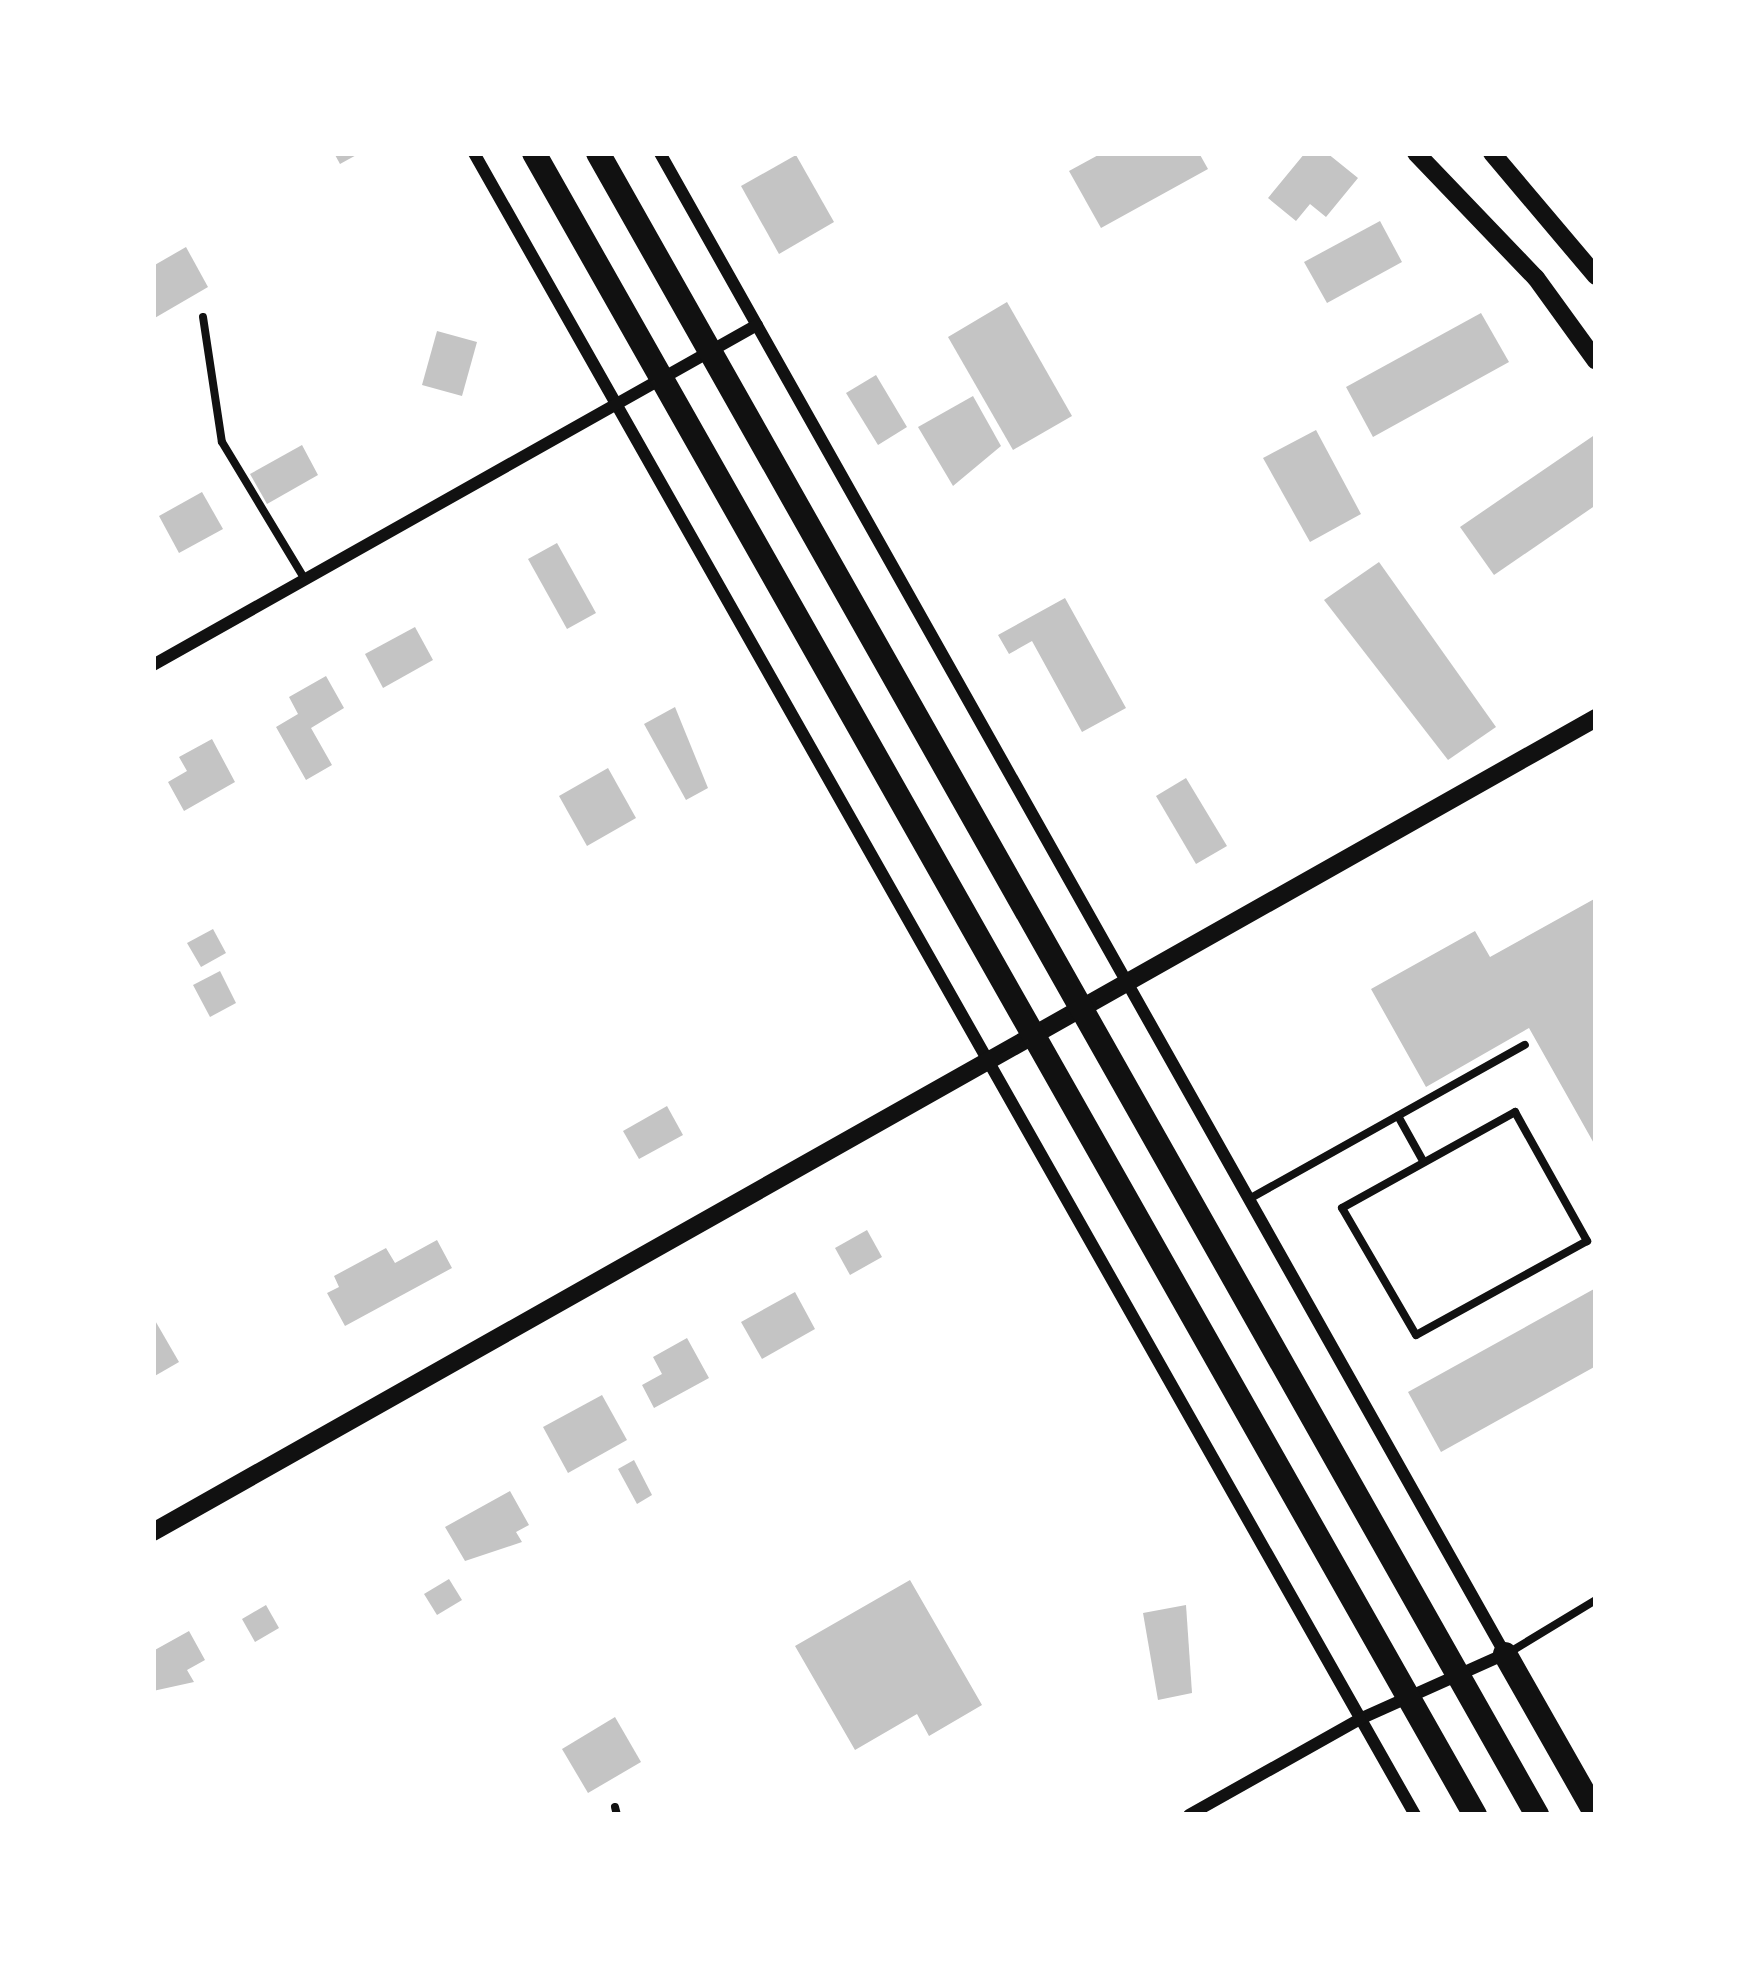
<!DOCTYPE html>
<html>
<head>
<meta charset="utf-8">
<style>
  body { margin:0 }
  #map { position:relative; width:1749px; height:1968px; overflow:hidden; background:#fff; font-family:"Libre Baskerville",serif }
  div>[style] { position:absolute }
  .building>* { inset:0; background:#c4c4c4 }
  .service>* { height:8px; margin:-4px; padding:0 4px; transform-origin:4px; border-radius:4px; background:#111 }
  .minor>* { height:12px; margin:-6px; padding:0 6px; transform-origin:6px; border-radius:6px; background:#111 }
  .tertiary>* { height:18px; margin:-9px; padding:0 9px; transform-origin:9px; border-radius:9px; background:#111 }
  .trunk>* { height:24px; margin:-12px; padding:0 12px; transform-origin:12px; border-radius:12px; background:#111 }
  span { translate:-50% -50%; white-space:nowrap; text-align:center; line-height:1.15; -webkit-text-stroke:10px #fff; paint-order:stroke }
  .frame { position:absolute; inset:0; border:156px solid #fff; pointer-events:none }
</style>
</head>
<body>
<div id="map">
  <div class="building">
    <div style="clip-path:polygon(334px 153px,360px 153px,340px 164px)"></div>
    <div style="clip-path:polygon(1102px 153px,1199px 153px,1208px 169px,1101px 228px,1069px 171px)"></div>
    <div style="clip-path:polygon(1305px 153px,1327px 153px,1358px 178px,1326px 217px,1310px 204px,1296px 221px,1268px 198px)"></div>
    <div style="clip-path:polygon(796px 155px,834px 222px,779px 254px,741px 186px)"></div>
    <div style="clip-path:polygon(1380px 221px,1402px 262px,1327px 303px,1304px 262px)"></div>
    <div style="clip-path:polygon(186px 247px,208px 287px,153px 319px,153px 266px)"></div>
    <div style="clip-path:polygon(1007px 302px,1072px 416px,1013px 450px,948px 337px)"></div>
    <div style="clip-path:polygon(1481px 313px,1509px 362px,1373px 437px,1346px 387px)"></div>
    <div style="clip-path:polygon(437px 331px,477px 342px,462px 396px,422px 385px)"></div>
    <div style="clip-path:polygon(876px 375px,907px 427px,878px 445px,846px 393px)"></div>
    <div style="clip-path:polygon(973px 396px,1001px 446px,953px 486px,918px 427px)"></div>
    <div style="clip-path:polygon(1316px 430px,1361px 514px,1310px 542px,1263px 458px)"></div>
    <div style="clip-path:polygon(1596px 434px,1596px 505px,1494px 575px,1460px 527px)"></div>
    <div style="clip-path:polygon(302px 445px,318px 475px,267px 504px,250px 474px)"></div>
    <div style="clip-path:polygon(202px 492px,223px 529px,179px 553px,159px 516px)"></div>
    <div style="clip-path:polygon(557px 543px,596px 613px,567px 629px,528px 559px)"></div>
    <div style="clip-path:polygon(1379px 562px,1496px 727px,1448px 760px,1324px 600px)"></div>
    <div style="clip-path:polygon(1065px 598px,1126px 708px,1082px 732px,1032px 641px,1009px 654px,998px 635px)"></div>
    <div style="clip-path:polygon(415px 627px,433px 660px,383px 688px,365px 654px)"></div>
    <div style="clip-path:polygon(326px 676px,344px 708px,311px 728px,332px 765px,306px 780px,276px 727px,298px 714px,289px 697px)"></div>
    <div style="clip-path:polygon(675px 707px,708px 788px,686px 800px,644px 724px)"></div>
    <div style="clip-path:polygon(212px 739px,235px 782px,184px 811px,168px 782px,187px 771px,179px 757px)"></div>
    <div style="clip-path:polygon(608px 768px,636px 818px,587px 846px,559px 796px)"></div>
    <div style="clip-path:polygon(1186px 778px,1227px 846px,1196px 864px,1156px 796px)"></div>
    <div style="clip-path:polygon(1596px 898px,1596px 1147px,1529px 1028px,1426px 1087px,1371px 989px,1475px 931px,1490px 957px)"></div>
    <div style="clip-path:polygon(213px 929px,226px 953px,201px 967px,187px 943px)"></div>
    <div style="clip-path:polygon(220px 971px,236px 1003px,210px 1017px,193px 985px)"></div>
    <div style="clip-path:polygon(667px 1106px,683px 1135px,639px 1159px,623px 1131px)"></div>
    <div style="clip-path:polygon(867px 1230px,882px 1257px,850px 1275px,835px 1248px)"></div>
    <div style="clip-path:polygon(437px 1240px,452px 1268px,345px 1326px,327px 1293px,339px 1287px,334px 1276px,386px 1248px,395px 1263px)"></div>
    <div style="clip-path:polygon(1594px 1289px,1596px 1366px,1441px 1452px,1408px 1392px)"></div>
    <div style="clip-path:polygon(795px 1292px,815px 1329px,762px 1359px,741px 1322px)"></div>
    <div style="clip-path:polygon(153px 1317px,179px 1362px,153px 1377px)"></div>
    <div style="clip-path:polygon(687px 1338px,709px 1378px,654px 1408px,642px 1385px,662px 1374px,653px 1357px)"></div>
    <div style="clip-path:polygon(602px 1395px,627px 1440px,568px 1473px,543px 1427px)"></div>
    <div style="clip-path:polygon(634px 1460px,652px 1495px,637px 1504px,618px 1469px)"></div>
    <div style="clip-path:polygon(510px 1491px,529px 1525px,516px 1532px,522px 1542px,465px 1561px,445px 1527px)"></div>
    <div style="clip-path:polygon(449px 1579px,462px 1600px,437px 1615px,424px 1594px)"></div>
    <div style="clip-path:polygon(910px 1580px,982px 1705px,929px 1736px,917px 1714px,855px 1750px,795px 1646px)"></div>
    <div style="clip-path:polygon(266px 1605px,279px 1628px,255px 1642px,242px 1619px)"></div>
    <div style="clip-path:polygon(1186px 1605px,1192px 1693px,1158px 1700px,1143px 1613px)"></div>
    <div style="clip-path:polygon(189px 1631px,205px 1660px,187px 1670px,194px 1682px,153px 1691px,153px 1651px)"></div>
    <div style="clip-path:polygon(615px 1717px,641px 1762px,588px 1793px,562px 1749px)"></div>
  </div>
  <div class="service">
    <div style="left:203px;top:317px;width:126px;rotate:81.4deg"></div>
    <div style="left:222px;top:442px;width:159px;rotate:58.9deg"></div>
    <div style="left:1515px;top:1112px;width:148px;rotate:60.8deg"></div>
    <div style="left:1587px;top:1241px;width:195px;rotate:151.2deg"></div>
    <div style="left:1416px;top:1335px;width:147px;rotate:-120.2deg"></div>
    <div style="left:1342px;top:1208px;width:198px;rotate:-29deg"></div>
    <div style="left:1398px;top:1116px;width:51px;rotate:60.9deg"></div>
    <div style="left:1249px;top:1199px;width:316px;rotate:-29.2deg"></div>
    <div style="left:1510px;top:1652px;width:100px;rotate:-31.2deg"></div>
    <div style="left:615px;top:1807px;width:8px;rotate:76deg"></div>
  </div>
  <div class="minor">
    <div style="left:474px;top:153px;width:1910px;rotate:60.48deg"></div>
    <div style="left:660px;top:153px;width:1723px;rotate:60.62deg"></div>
    <div style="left:1505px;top:1654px;width:159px;rotate:155.9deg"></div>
    <div style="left:1360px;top:1719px;width:196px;rotate:150.7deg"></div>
    <div style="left:153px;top:665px;width:693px;rotate:-29.38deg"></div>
  </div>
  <div class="tertiary">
    <div style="left:1416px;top:153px;width:173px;rotate:46.2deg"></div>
    <div style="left:1536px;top:278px;width:102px;rotate:54.1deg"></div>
    <div style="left:1492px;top:153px;width:161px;rotate:49.8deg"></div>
    <div style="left:153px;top:1532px;width:1657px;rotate:-29.43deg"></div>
  </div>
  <div class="trunk">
    <div style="left:534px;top:153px;width:1910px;rotate:60.48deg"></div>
    <div style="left:598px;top:153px;width:1909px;rotate:60.53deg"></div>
    <div style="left:1505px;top:1654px;width:184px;rotate:60.4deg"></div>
  </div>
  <div class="frame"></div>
</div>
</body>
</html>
